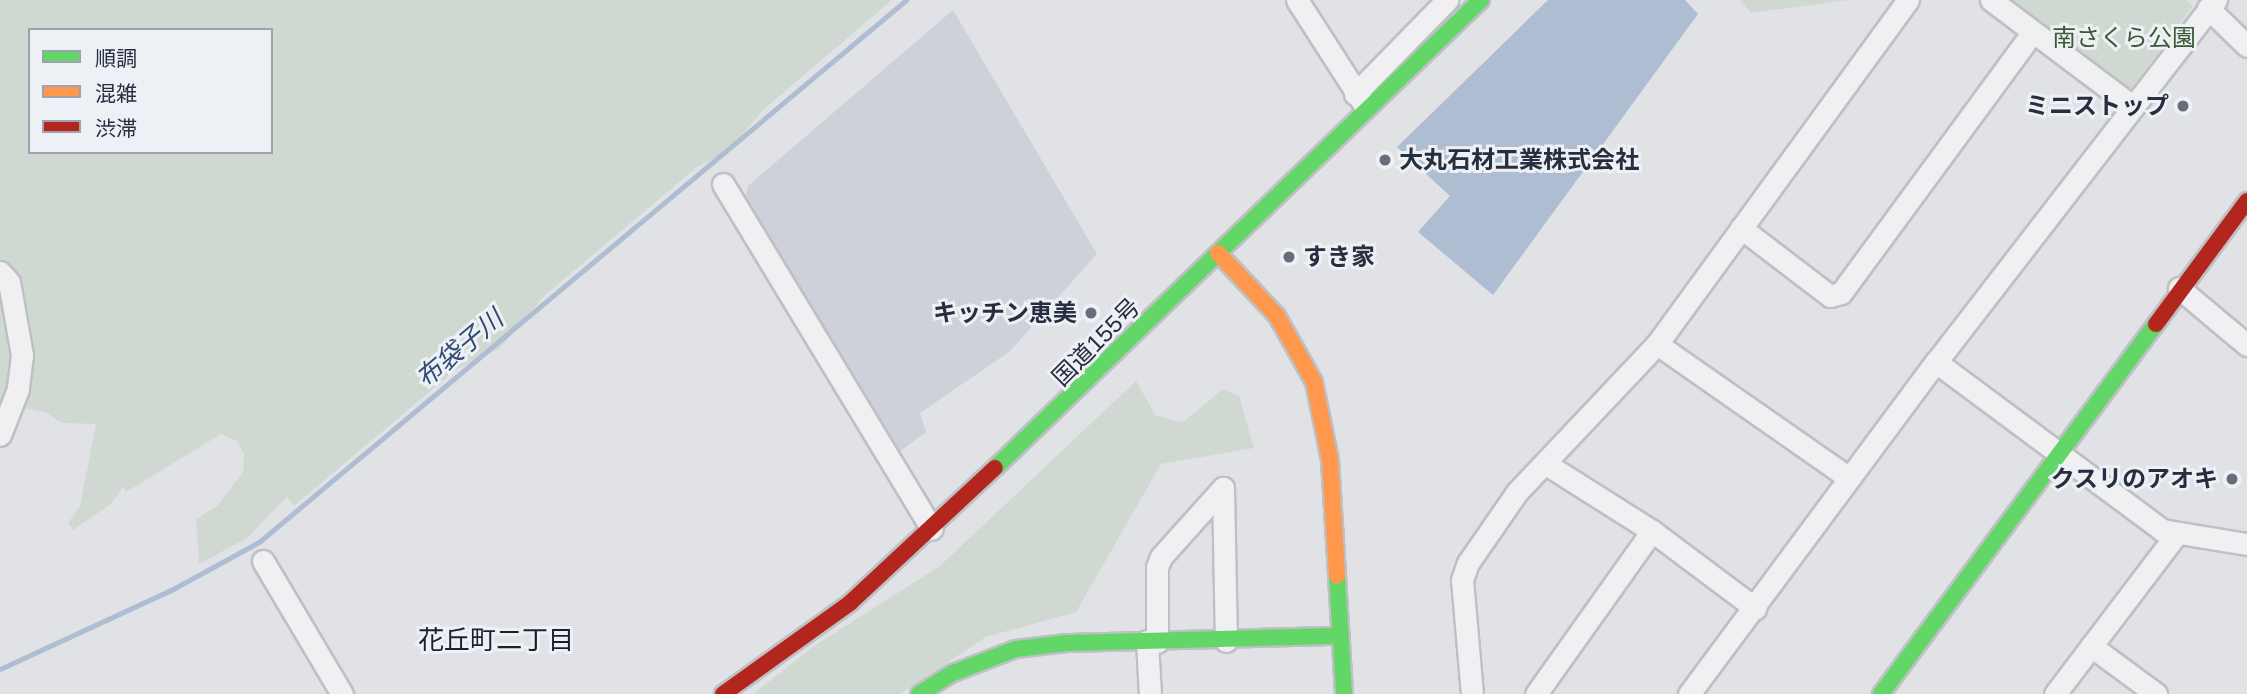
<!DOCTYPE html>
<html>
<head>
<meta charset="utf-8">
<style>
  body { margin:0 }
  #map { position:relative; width:2247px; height:694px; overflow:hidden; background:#e0e2e6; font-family:Helvetica,"Noto Sans JP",sans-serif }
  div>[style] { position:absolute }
  .built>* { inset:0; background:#ced1d9 }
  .green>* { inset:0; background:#d0d9d1 }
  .water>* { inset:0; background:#aebdd1 }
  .stream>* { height:5px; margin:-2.5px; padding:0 2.5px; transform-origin:2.5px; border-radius:2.5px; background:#aebdd1 }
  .roads { filter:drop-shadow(2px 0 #bec0c4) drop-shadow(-2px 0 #bec0c4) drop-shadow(0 2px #bec0c4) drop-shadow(0 -2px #bec0c4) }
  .street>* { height:21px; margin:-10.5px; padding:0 10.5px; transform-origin:10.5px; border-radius:10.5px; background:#f0f0f2 }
  .fast>* { height:16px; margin:-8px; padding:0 8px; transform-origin:8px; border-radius:8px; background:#63d668 }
  .slow>* { height:16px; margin:-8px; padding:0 8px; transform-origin:8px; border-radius:8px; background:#ff974d }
  .jam>* { height:16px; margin:-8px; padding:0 8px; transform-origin:8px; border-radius:8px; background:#b3261e }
  .dots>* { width:19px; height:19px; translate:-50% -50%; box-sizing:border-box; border:4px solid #edf0f5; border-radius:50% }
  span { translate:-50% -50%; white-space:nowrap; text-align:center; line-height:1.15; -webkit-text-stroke:6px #edf0f5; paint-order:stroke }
  .park-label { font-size:24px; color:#395a34 }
  .poi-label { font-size:24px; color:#272e3f; font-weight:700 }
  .right { translate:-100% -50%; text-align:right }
  .left { translate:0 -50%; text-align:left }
  .street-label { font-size:24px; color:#272e3f }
  .water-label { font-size:26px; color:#314b73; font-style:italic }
  .neighbourhood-label { font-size:26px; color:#19202f }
  .legend { position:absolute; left:28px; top:28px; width:245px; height:126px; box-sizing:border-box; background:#edf0f5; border:2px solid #9ea2ac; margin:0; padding:9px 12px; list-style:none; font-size:21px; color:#272e3f }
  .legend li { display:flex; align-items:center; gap:14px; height:35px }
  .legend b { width:35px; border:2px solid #9ea2ac }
</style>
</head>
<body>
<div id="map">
  <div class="built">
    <div style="clip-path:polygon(953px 10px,1097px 254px,1009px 352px,920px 413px,926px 432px,898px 453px,745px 200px,748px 186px)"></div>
  </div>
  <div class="green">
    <div style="clip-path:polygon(evenodd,0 0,892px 0,763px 110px,727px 153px,697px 167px,544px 296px,499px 349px,455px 370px,294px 506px,287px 497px,247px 538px,199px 564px,196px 519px,217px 506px,243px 472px,244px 454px,237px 441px,221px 434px,126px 492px,123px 487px,111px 504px,73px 530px,68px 523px,80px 506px,96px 424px,61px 423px,46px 412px,19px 407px,0 266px,0 0,30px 30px,271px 30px,271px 152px,30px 152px,30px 30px)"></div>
    <div style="clip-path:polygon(1740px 0,1848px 0,1751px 13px)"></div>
    <div style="clip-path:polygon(2006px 0,2186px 0,2193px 6px,2131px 89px)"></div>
    <div style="clip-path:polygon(0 281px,16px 356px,0 417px)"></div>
    <div style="clip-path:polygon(1136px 381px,1156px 416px,1183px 422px,1223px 389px,1239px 396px,1254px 448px,1161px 464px,1076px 612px,986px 637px,900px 694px,753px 694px,814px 646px,940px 566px)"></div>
  </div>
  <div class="water">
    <div style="clip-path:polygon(1548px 0,1685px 0,1698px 14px,1493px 295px,1418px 232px,1450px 196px,1397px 147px)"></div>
  </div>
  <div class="stream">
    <div style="left:0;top:669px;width:191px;rotate:-24.8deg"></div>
    <div style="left:173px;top:589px;width:98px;rotate:-28.7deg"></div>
    <div style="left:259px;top:542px;width:844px;rotate:-39.95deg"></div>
  </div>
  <div class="roads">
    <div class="street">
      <div style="left:1297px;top:0;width:122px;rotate:57.3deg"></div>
      <div style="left:1991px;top:0;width:176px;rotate:36.9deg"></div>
      <div style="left:2208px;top:8px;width:54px;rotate:44.3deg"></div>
      <div style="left:1355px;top:94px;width:132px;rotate:-45.6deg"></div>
      <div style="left:723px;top:184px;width:403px;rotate:58.8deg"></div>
      <div style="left:1741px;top:228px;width:112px;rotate:37.4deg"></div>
      <div style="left:1830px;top:296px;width:11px;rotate:-15deg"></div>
      <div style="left:1841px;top:293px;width:324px;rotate:-53.7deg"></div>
      <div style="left:0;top:272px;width:13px;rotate:48deg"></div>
      <div style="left:9px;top:282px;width:74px;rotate:79.9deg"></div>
      <div style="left:22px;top:355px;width:34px;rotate:97deg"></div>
      <div style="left:18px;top:389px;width:49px;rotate:111.4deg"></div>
      <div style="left:2179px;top:288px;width:89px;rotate:40deg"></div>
      <div style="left:1657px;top:344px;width:234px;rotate:34.9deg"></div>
      <div style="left:1936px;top:362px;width:282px;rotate:36.6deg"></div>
      <div style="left:2162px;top:530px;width:86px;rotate:9.4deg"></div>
      <div style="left:1546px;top:464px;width:125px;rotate:32.3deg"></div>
      <div style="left:1652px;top:531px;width:129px;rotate:36.8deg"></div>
      <div style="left:263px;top:561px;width:155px;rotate:59.3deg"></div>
      <div style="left:1147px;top:641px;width:53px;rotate:86.8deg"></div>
      <div style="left:1157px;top:642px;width:75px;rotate:-90deg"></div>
      <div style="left:1157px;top:567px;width:11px;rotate:-68deg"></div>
      <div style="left:1161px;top:557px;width:93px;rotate:-48.1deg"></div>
      <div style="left:1223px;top:488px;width:153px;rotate:88.9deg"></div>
      <div style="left:2091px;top:646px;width:81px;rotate:36.4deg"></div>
      <div style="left:1472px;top:694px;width:114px;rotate:-95deg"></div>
      <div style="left:1462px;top:580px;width:18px;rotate:-71deg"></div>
      <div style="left:1468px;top:563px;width:86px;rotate:-55.4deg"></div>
      <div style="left:1517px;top:492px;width:204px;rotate:-46.6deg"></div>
      <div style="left:1657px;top:344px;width:426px;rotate:-53.9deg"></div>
      <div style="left:1536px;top:694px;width:200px;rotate:-54.6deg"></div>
      <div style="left:1689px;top:694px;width:414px;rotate:-53.4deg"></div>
      <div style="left:1936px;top:362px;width:458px;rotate:-52.3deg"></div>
      <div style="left:2055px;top:694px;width:198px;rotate:-52.8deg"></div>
    </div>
    <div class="fast">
      <div style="left:995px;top:468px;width:675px;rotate:-43.92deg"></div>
      <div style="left:1337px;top:576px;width:118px;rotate:86.6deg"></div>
      <div style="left:919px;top:694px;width:40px;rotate:-32deg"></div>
      <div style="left:953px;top:673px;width:67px;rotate:-20.9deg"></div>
      <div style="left:1016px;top:649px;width:51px;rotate:-6.7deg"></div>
      <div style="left:1067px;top:643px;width:274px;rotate:-1.5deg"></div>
      <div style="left:1881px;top:694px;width:461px;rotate:-53.4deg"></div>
    </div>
    <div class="slow">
      <div style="left:1218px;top:253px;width:86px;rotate:46.9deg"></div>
      <div style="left:1277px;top:316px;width:76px;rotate:60.7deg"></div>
      <div style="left:1314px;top:382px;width:80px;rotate:78.4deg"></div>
      <div style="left:1330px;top:460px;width:116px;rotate:86.5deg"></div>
    </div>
    <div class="jam">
      <div style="left:2156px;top:324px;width:153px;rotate:-53.5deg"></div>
      <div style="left:723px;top:694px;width:156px;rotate:-35.6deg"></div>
      <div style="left:850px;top:603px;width:198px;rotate:-43deg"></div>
    </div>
  </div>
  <div class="dots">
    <div style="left:2183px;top:106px;background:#686d79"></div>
    <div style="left:1385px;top:160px;background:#686d79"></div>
    <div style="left:1289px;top:257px;background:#686d79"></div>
    <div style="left:1091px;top:313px;background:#686d79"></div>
    <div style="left:2232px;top:479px;background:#686d79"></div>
  </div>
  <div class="park-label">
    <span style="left:2124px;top:38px">南さくら公園</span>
  </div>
  <div class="poi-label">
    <span class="right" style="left:2169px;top:106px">ミニストップ</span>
    <span class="left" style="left:1399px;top:160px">大丸石材工業株式会社</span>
    <span class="left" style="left:1303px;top:257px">すき家</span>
    <span class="right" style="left:1077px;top:313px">キッチン恵美</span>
    <span class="right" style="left:2218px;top:479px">クスリのアオキ</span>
  </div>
  <div class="street-label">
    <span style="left:1096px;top:342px;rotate:-45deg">国道155号</span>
  </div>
  <div class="water-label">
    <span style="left:460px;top:349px;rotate:-40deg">布袋子川</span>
  </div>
  <div class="neighbourhood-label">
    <span style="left:496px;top:641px">花丘町二丁目</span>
  </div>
  <ul class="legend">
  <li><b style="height:9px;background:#63d668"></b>順調</li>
  <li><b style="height:9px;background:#ff974d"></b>混雑</li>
  <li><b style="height:9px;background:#b3261e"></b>渋滞</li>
  </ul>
</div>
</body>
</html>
